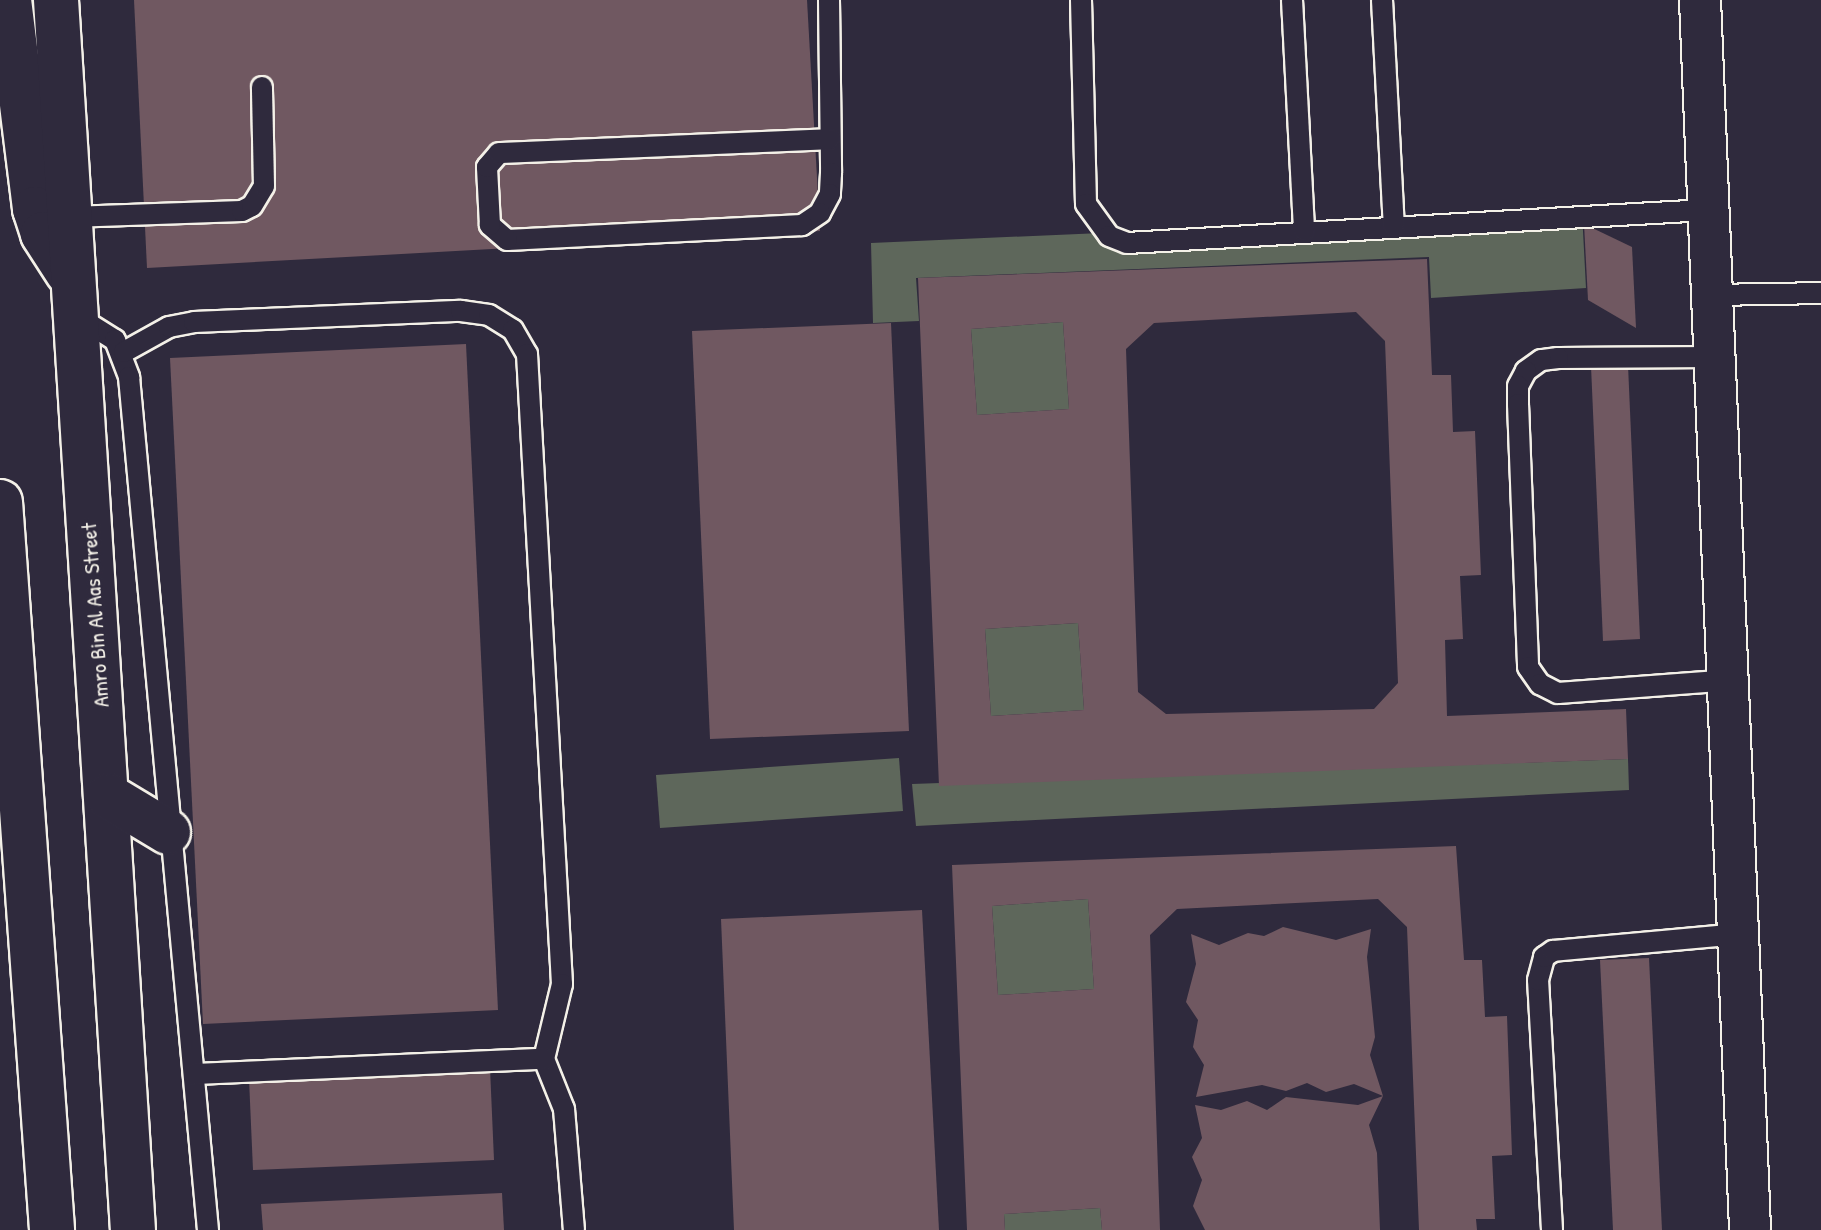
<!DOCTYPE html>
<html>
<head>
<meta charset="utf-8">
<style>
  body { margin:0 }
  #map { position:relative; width:1821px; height:1230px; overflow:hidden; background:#2f2a3d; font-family:"Patrick Hand",sans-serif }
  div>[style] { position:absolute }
  .green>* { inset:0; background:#5e675b }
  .building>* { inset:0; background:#705861 }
  .roads { filter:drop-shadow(2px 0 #f4f1e8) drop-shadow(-2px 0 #f4f1e8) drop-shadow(0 2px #f4f1e8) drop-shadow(0 -2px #f4f1e8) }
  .lane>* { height:20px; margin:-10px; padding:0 10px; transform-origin:10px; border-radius:10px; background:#2f2a3d }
  .street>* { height:40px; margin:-20px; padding:0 20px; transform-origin:20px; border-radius:20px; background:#2f2a3d }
  .secondary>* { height:44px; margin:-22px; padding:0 22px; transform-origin:22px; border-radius:22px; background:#2f2a3d }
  span { translate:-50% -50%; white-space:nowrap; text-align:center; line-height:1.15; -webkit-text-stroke:7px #2f2a3d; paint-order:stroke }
  .street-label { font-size:22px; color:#f4f1e8 }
</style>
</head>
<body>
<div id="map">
  <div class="green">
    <div style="clip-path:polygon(1582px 212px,1586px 288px,1431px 298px,1429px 257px,916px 278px,919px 321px,873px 323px,871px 243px)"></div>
    <div style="clip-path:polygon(1063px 322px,1069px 409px,977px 415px,971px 329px)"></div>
    <div style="clip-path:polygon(1078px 623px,1084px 710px,991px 716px,985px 629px)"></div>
    <div style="clip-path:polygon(899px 758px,903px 811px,660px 828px,656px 775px)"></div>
    <div style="clip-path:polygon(1628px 759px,1629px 790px,916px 826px,912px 784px)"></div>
    <div style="clip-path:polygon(1088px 899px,1094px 989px,998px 995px,992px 906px)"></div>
    <div style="clip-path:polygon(1100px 1208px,1102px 1230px,1005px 1230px,1004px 1214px)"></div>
  </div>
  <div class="building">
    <div style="clip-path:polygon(134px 0,807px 0,820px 231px,147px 268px)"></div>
    <div style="clip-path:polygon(1584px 224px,1632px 247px,1636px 328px,1588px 300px)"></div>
    <div style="clip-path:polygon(evenodd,1427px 259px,1432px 375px,1451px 375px,1453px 432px,1475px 431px,1481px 575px,1460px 576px,1463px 639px,1445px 640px,1447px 716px,1626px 709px,1628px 759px,939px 786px,918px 278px,1427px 259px,1356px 312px,1385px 341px,1398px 683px,1374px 709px,1166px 714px,1138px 692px,1126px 349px,1154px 323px,1356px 312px,1427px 259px,1063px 322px,1069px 409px,977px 415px,971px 329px,1063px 322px,1427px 259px,1078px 623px,1084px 710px,991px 716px,985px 629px,1078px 623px)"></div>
    <div style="clip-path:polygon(891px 323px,909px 731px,710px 739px,692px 331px)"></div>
    <div style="clip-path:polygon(466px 344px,498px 1010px,203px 1024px,170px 358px)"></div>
    <div style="clip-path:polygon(1628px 365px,1640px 639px,1603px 641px,1591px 366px)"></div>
    <div style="clip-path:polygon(evenodd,1456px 846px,1464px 960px,1482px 960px,1485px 1017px,1507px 1016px,1512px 1155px,1492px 1156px,1495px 1219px,1476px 1219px,1477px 1230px,1419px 1230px,1407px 927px,1378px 899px,1177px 909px,1150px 935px,1160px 1230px,1102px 1230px,1100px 1208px,1004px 1214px,1005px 1230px,967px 1230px,952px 865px,1456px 846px,1088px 899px,1094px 989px,998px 995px,992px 906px,1088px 899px)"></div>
    <div style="clip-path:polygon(922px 910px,939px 1230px,734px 1230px,721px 919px)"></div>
    <div style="clip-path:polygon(1283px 927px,1336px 940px,1371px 929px,1367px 957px,1375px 1037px,1370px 1055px,1383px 1096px,1354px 1084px,1326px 1092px,1307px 1083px,1286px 1091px,1262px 1085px,1196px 1097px,1204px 1065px,1193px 1047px,1198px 1020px,1186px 1002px,1196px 964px,1191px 934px,1219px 945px,1248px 933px,1264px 936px)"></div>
    <div style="clip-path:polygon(1649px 958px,1662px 1230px,1613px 1230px,1600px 960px)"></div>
    <div style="clip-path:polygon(490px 1068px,494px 1160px,253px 1170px,249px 1079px)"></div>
    <div style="clip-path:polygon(1383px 1096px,1369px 1125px,1377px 1153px,1380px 1230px,1205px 1230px,1193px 1206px,1202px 1180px,1192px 1157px,1202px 1138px,1195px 1105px,1221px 1110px,1247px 1101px,1267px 1110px,1286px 1097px,1358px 1105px)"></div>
    <div style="clip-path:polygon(502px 1193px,504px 1230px,263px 1230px,261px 1204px)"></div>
  </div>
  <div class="roads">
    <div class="lane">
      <div style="left:829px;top:0;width:173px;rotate:89.3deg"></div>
      <div style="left:831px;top:173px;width:21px;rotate:93deg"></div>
      <div style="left:830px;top:194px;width:21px;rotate:118deg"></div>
      <div style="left:820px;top:213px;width:22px;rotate:146deg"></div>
      <div style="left:802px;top:225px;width:295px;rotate:177.1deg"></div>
      <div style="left:507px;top:240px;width:23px;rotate:-139deg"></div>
      <div style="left:490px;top:225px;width:58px;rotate:-93deg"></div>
      <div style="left:487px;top:167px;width:18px;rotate:-49deg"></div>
      <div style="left:499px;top:153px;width:331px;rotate:-2.4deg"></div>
      <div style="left:1081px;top:0;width:204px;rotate:88.6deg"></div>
      <div style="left:1086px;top:204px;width:39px;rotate:54deg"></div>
      <div style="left:1109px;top:236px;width:19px;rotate:21deg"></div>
      <div style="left:1127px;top:243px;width:581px;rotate:-3.26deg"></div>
      <div style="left:1292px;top:0;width:231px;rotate:87deg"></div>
      <div style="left:1382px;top:0;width:227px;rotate:87deg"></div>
      <div style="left:70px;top:217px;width:172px;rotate:-2deg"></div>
      <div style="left:242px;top:211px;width:11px;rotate:-27deg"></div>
      <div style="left:252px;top:206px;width:23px;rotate:-59deg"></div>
      <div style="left:264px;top:186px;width:99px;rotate:-91.2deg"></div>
      <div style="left:1711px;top:295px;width:110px;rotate:-1deg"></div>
      <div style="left:75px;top:315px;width:47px;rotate:32deg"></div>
      <div style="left:115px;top:340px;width:40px;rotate:69deg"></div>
      <div style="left:129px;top:377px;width:857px;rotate:84.71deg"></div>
      <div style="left:124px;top:352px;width:51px;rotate:-29.1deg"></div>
      <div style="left:169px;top:327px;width:25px;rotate:-11deg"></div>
      <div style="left:194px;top:322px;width:267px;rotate:-2.4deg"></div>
      <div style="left:461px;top:311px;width:28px;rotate:8deg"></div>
      <div style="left:489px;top:315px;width:28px;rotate:32deg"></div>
      <div style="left:513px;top:330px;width:28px;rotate:60deg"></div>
      <div style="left:527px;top:354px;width:631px;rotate:86.82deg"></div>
      <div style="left:562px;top:984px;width:77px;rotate:103.5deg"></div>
      <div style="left:544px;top:1059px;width:54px;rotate:68.2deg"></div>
      <div style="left:564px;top:1109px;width:121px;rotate:85.3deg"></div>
      <div style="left:1714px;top:357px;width:156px;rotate:179.6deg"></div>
      <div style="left:1558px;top:358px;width:17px;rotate:173deg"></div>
      <div style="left:1541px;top:360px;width:19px;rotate:144deg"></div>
      <div style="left:1526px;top:371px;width:17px;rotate:118deg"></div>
      <div style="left:1518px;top:386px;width:18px;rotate:90deg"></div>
      <div style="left:1518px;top:404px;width:263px;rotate:87.8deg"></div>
      <div style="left:1528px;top:667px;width:21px;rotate:55deg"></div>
      <div style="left:1540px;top:684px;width:20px;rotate:27deg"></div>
      <div style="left:1558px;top:693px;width:171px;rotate:-4.3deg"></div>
      <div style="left:194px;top:1074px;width:350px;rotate:-2.5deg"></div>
      <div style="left:1552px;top:1230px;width:250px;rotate:-93.2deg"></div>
      <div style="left:1538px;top:980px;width:24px;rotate:-75deg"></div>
      <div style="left:1544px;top:957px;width:11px;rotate:-34deg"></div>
      <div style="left:1553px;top:951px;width:188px;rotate:-5.2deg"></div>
    </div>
    <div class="street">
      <div style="left:1700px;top:0;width:1231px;rotate:87.67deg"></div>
    </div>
    <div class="secondary">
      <div style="left:9px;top:0;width:211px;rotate:82.9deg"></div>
      <div style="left:35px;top:209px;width:26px;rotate:72deg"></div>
      <div style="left:43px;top:234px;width:46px;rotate:57.3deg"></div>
      <div style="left:56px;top:0;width:1232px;rotate:86.42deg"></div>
      <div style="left:0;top:502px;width:730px;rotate:85.91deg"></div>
      <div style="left:108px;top:796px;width:70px;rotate:31deg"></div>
    </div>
  </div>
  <div class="street-label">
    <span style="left:95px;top:615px;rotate:-94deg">Amro Bin Al Aas Street</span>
  </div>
</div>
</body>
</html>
